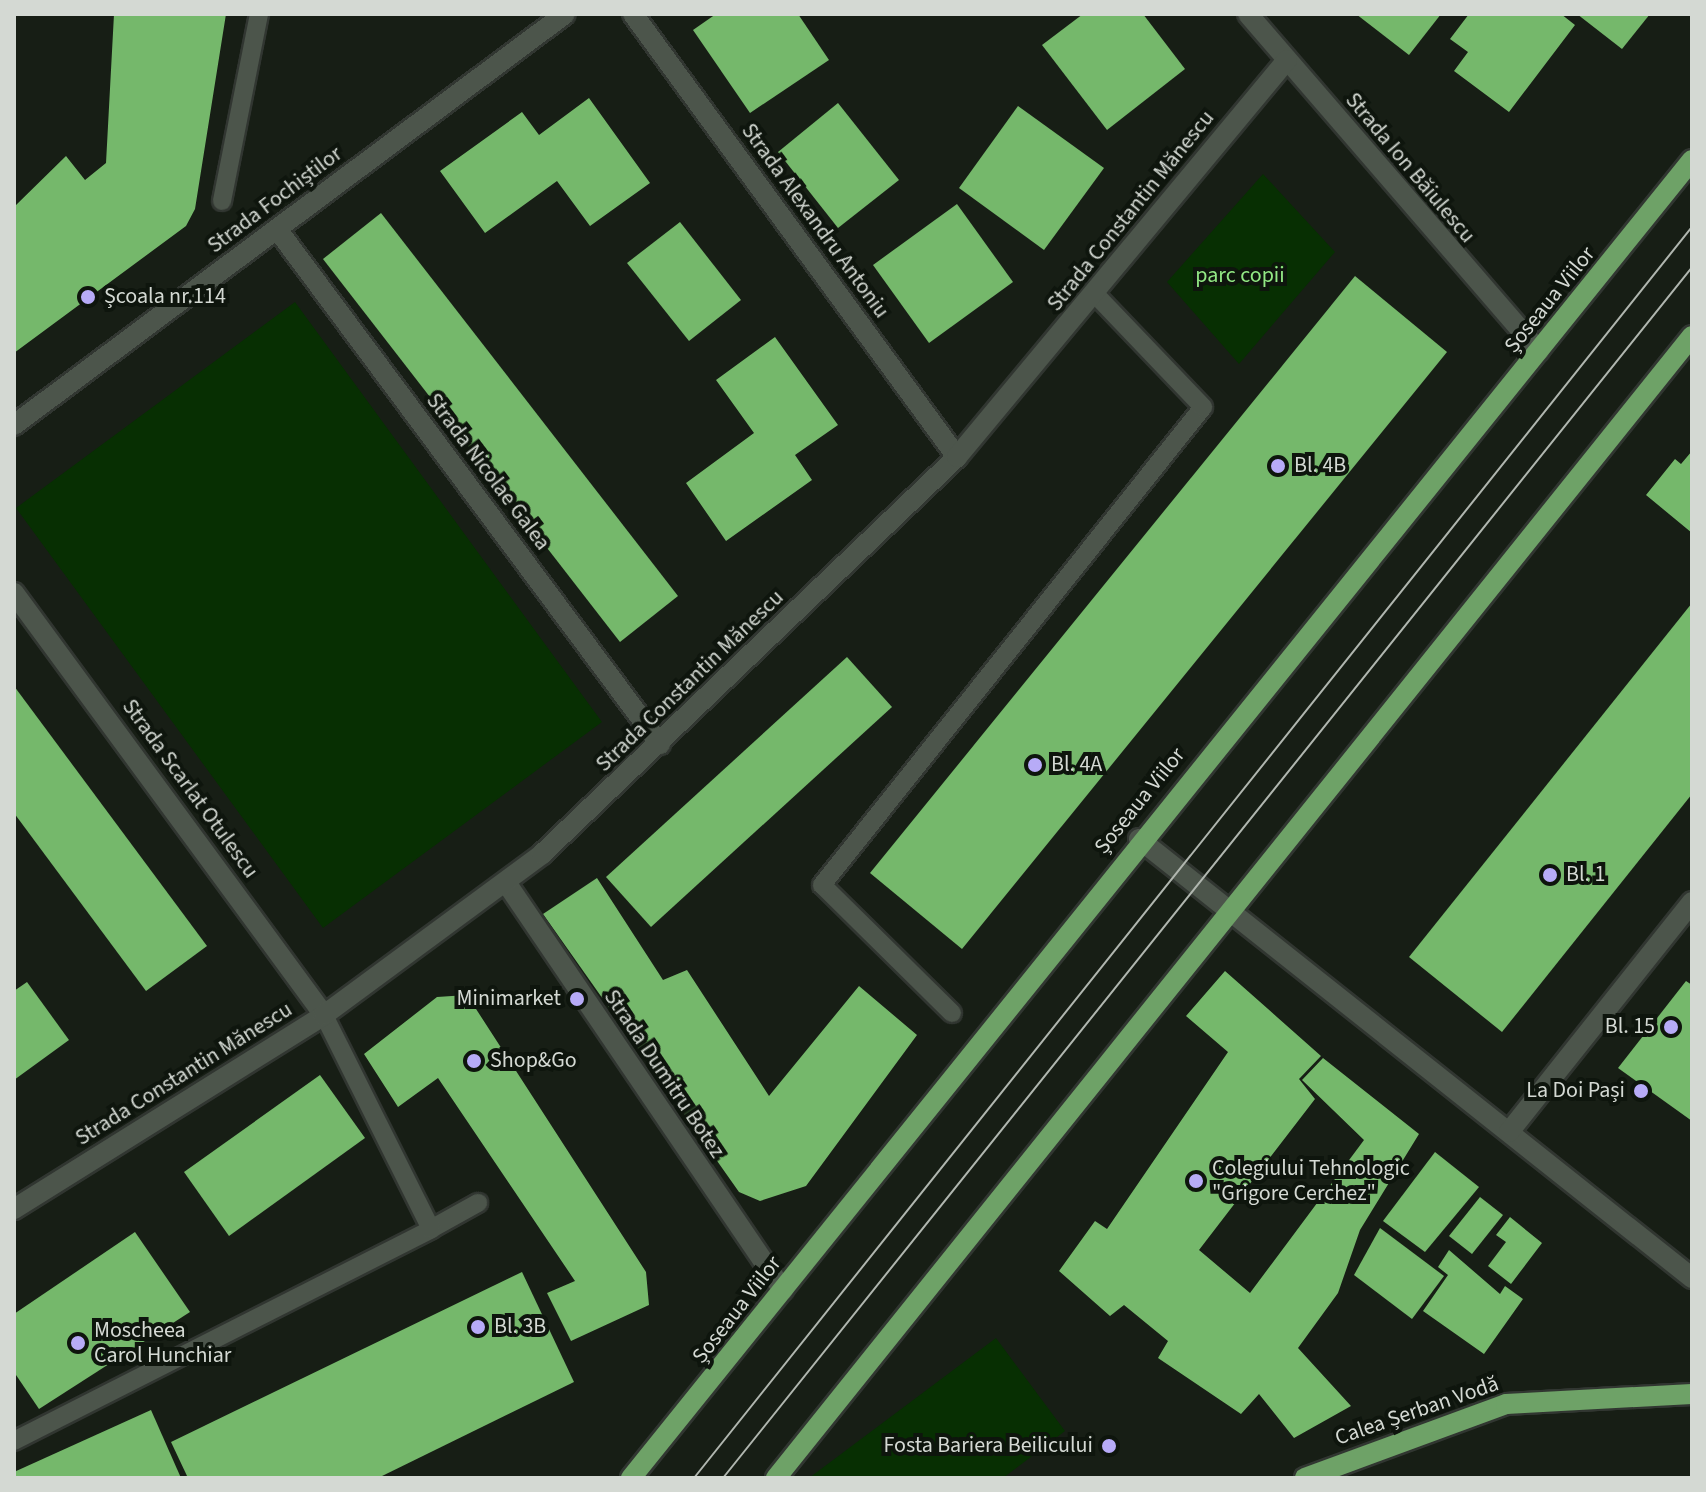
<!DOCTYPE html>
<html>
<head>
<meta charset="utf-8">
<style>
  body { margin:0 }
  #map { position:relative; width:1706px; height:1492px; overflow:hidden; background:#171e15; font-family:"Source Sans 3",sans-serif }
  div>[style] { position:absolute }
  .green>* { inset:0; background:#072f02 }
  .building>* { inset:0; background:#75b86b }
  .roads { filter:drop-shadow(2px 0 #313631) drop-shadow(-2px 0 #313631) drop-shadow(0 2px #313631) drop-shadow(0 -2px #313631) }
  .lane>* { height:18px; margin:-9px; padding:0 9px; transform-origin:9px; border-radius:9px; background:#4c554b }
  .street>* { height:20px; margin:-10px; padding:0 10px; transform-origin:10px; border-radius:10px; background:#4c554b }
  .primary>* { height:20px; margin:-10px; padding:0 10px; transform-origin:10px; border-radius:10px; background:#6ea267 }
  .tram>* { height:2px; margin:-1px; padding:0 1px; transform-origin:1px; border-radius:1px; background:#b0b6af }
  .dots>* { width:22px; height:22px; translate:-50% -50%; box-sizing:border-box; border:4px solid #0e150d; border-radius:50% }
  span { translate:-50% -50%; white-space:nowrap; text-align:center; line-height:1.15; -webkit-text-stroke:8px #0e150d; paint-order:stroke }
  .street-label { font-size:22px; color:#d4d9d3 }
  .park-label { font-size:22px; color:#92e884 }
  .poi-label { font-size:22px; color:#d4d9d3 }
  .left { translate:0 -50%; text-align:left }
  .right { translate:-100% -50%; text-align:right }
  .frame { position:absolute; inset:0; border:16px solid #d4d9d3; pointer-events:none }
</style>
</head>
<body>
<div id="map">
  <div class="green">
    <div style="clip-path:polygon(1263px 174px,1335px 252px,1239px 364px,1167px 282px)"></div>
    <div style="clip-path:polygon(295px 302px,602px 722px,323px 928px,16px 508px)"></div>
    <div style="clip-path:polygon(996px 1338px,1065px 1431px,1003px 1478px,809px 1478px)"></div>
  </div>
  <div class="building">
    <div style="clip-path:polygon(114px 14px,226px 14px,195px 209px,186px 226px,14px 353px,14px 207px,66px 156px,85px 180px,106px 163px)"></div>
    <div style="clip-path:polygon(716px 14px,798px 14px,829px 60px,750px 113px,693px 30px)"></div>
    <div style="clip-path:polygon(1083px 14px,1143px 14px,1185px 69px,1107px 130px,1042px 45px)"></div>
    <div style="clip-path:polygon(1356px 14px,1441px 14px,1409px 55px)"></div>
    <div style="clip-path:polygon(1469px 14px,1561px 14px,1575px 25px,1509px 112px,1454px 71px,1468px 52px,1450px 39px)"></div>
    <div style="clip-path:polygon(1577px 14px,1650px 14px,1622px 49px)"></div>
    <div style="clip-path:polygon(589px 98px,650px 183px,590px 226px,557px 181px,485px 233px,440px 171px,522px 112px,539px 135px)"></div>
    <div style="clip-path:polygon(838px 103px,899px 180px,838px 228px,778px 152px)"></div>
    <div style="clip-path:polygon(1018px 106px,1104px 168px,1044px 250px,959px 188px)"></div>
    <div style="clip-path:polygon(957px 204px,1013px 282px,929px 343px,873px 265px)"></div>
    <div style="clip-path:polygon(381px 213px,678px 596px,620px 642px,323px 259px)"></div>
    <div style="clip-path:polygon(680px 222px,741px 300px,689px 341px,627px 263px)"></div>
    <div style="clip-path:polygon(1355px 276px,1447px 352px,962px 949px,870px 873px)"></div>
    <div style="clip-path:polygon(775px 337px,838px 425px,795px 455px,812px 480px,726px 541px,686px 483px,754px 433px,716px 380px)"></div>
    <div style="clip-path:polygon(1692px 451px,1692px 533px,1646px 495px,1675px 459px,1681px 464px)"></div>
    <div style="clip-path:polygon(1692px 603px,1692px 794px,1502px 1032px,1409px 957px)"></div>
    <div style="clip-path:polygon(847px 657px,892px 707px,651px 927px,606px 877px)"></div>
    <div style="clip-path:polygon(14px 686px,207px 946px,146px 991px,14px 813px)"></div>
    <div style="clip-path:polygon(597px 878px,663px 980px,687px 970px,769px 1096px,859px 986px,917px 1035px,806px 1186px,760px 1201px,739px 1192px,543px 914px)"></div>
    <div style="clip-path:polygon(1225px 971px,1321px 1056px,1299px 1079px,1315px 1099px,1199px 1250px,1250px 1293px,1364px 1140px,1302px 1080px,1323px 1058px,1419px 1134px,1360px 1230px,1338px 1293px,1298px 1348px,1351px 1406px,1294px 1438px,1259px 1394px,1241px 1414px,1158px 1358px,1168px 1341px,1124px 1305px,1110px 1316px,1059px 1271px,1095px 1221px,1107px 1229px,1228px 1052px,1186px 1016px)"></div>
    <div style="clip-path:polygon(1686px 981px,1692px 985px,1692px 1121px,1618px 1068px)"></div>
    <div style="clip-path:polygon(27px 982px,69px 1040px,14px 1080px,14px 991px)"></div>
    <div style="clip-path:polygon(467px 995px,646px 1272px,649px 1305px,571px 1341px,547px 1293px,575px 1281px,438px 1078px,398px 1107px,364px 1054px,437px 997px)"></div>
    <div style="clip-path:polygon(320px 1075px,365px 1138px,229px 1236px,184px 1172px)"></div>
    <div style="clip-path:polygon(1435px 1152px,1479px 1187px,1425px 1252px,1383px 1221px)"></div>
    <div style="clip-path:polygon(1480px 1197px,1503px 1215px,1472px 1254px,1449px 1236px)"></div>
    <div style="clip-path:polygon(1510px 1217px,1542px 1243px,1511px 1284px,1488px 1266px,1506px 1242px,1496px 1235px)"></div>
    <div style="clip-path:polygon(1380px 1228px,1444px 1276px,1412px 1319px,1354px 1275px)"></div>
    <div style="clip-path:polygon(135px 1232px,190px 1312px,39px 1409px,14px 1372px,14px 1314px)"></div>
    <div style="clip-path:polygon(1449px 1250px,1500px 1294px,1505px 1286px,1523px 1299px,1484px 1354px,1423px 1311px,1448px 1275px,1438px 1267px)"></div>
    <div style="clip-path:polygon(522px 1272px,574px 1382px,378px 1478px,188px 1478px,171px 1442px)"></div>
    <div style="clip-path:polygon(151px 1410px,181px 1478px,14px 1478px,14px 1472px)"></div>
  </div>
  <div class="roads">
    <div class="lane">
      <div style="left:222px;top:201px;width:191px;rotate:-78.8deg"></div>
      <div style="left:952px;top:1013px;width:182px;rotate:-135.4deg"></div>
      <div style="left:822px;top:885px;width:611px;rotate:-51.44deg"></div>
      <div style="left:1203px;top:407px;width:156px;rotate:-133.7deg"></div>
      <div style="left:431px;top:1229px;width:54px;rotate:-29deg"></div>
      <div style="left:14px;top:1441px;width:468px;rotate:-26.9deg"></div>
      <div style="left:431px;top:1229px;width:239px;rotate:-116.6deg"></div>
    </div>
    <div class="street">
      <div style="left:633px;top:14px;width:549px;rotate:53.82deg"></div>
      <div style="left:1248px;top:14px;width:445px;rotate:49.2deg"></div>
      <div style="left:277px;top:229px;width:642px;rotate:53.36deg"></div>
      <div style="left:14px;top:425px;width:687px;rotate:-36.72deg"></div>
      <div style="left:14px;top:593px;width:524px;rotate:53.7deg"></div>
      <div style="left:1139px;top:839px;width:706px;rotate:38.44deg"></div>
      <div style="left:507px;top:884px;width:491px;rotate:55.8deg"></div>
      <div style="left:1509px;top:1132px;width:294px;rotate:-51.5deg"></div>
      <div style="left:14px;top:1209px;width:366px;rotate:-32deg"></div>
      <div style="left:324px;top:1015px;width:271px;rotate:-36.4deg"></div>
      <div style="left:542px;top:854px;width:574px;rotate:-43.73deg"></div>
      <div style="left:957px;top:457px;width:516px;rotate:-50.27deg"></div>
    </div>
    <div class="primary">
      <div style="left:631px;top:1478px;width:1692px;rotate:-51.17deg"></div>
      <div style="left:776px;top:1478px;width:1464px;rotate:-51.27deg"></div>
      <div style="left:1305px;top:1478px;width:214px;rotate:-20.2deg"></div>
      <div style="left:1506px;top:1404px;width:186px;rotate:-3.1deg"></div>
    </div>
  </div>
  <div class="tram">
    <div style="left:694px;top:1478px;width:1600px;rotate:-51.42deg"></div>
    <div style="left:723px;top:1478px;width:1551px;rotate:-51.33deg"></div>
  </div>
  <div class="dots">
    <div style="left:88px;top:297px;background:#b7abf7"></div>
    <div style="left:1278px;top:466px;background:#b7abf7"></div>
    <div style="left:1035px;top:765px;background:#b7abf7"></div>
    <div style="left:1550px;top:875px;background:#b7abf7"></div>
    <div style="left:577px;top:999px;background:#b7abf7"></div>
    <div style="left:1671px;top:1027px;background:#b7abf7"></div>
    <div style="left:474px;top:1061px;background:#b7abf7"></div>
    <div style="left:1641px;top:1091px;background:#b7abf7"></div>
    <div style="left:1196px;top:1181px;background:#b7abf7"></div>
    <div style="left:478px;top:1327px;background:#b7abf7"></div>
    <div style="left:78px;top:1343px;background:#b7abf7"></div>
    <div style="left:1109px;top:1446px;background:#b7abf7"></div>
  </div>
  <div class="street-label">
    <span style="left:1410px;top:168px;rotate:50deg">Strada Ion Băiulescu</span>
    <span style="left:275px;top:200px;rotate:-37deg">Strada Fochiștilor</span>
    <span style="left:1131px;top:211px;rotate:-51deg">Strada Constantin Mănescu</span>
    <span style="left:815px;top:221px;rotate:54deg">Strada Alexandru Antoniu</span>
    <span style="left:1550px;top:300px;rotate:-51deg">Șoseaua Viilor</span>
    <span style="left:488px;top:472px;rotate:53deg">Strada Nicolae Galea</span>
    <span style="left:690px;top:681px;rotate:-44deg">Strada Constantin Mănescu</span>
    <span style="left:190px;top:789px;rotate:54deg">Strada Scarlat Otulescu</span>
    <span style="left:1140px;top:801px;rotate:-51deg">Șoseaua Viilor</span>
    <span style="left:184px;top:1074px;rotate:-32deg">Strada Constantin Mănescu</span>
    <span style="left:664px;top:1074px;rotate:56deg">Strada Dumitru Botez</span>
    <span style="left:737px;top:1310px;rotate:-52deg">Șoseaua Viilor</span>
    <span style="left:1417px;top:1411px;rotate:-19deg">Calea Șerban Vodă</span>
  </div>
  <div class="park-label">
    <span style="left:1240px;top:276px">parc copii</span>
  </div>
  <div class="poi-label">
    <span class="left" style="left:104px;top:297px">Școala nr.114</span>
    <span class="left" style="left:1294px;top:466px">Bl. 4B</span>
    <span class="left" style="left:1051px;top:765px">Bl. 4A</span>
    <span class="left" style="left:1566px;top:875px">Bl. 1</span>
    <span class="right" style="left:561px;top:999px">Minimarket</span>
    <span class="right" style="left:1655px;top:1027px">Bl. 15</span>
    <span class="left" style="left:490px;top:1061px">Shop&amp;Go</span>
    <span class="right" style="left:1625px;top:1091px">La Doi Pași</span>
    <span class="left" style="left:1212px;top:1181px">Colegiului Tehnologic<br>"Grigore Cerchez"</span>
    <span class="left" style="left:494px;top:1327px">Bl. 3B</span>
    <span class="left" style="left:94px;top:1343px">Moscheea<br>Carol Hunchiar</span>
    <span class="right" style="left:1093px;top:1446px">Fosta Bariera Beilicului</span>
  </div>
  <div class="frame"></div>
</div>
</body>
</html>
